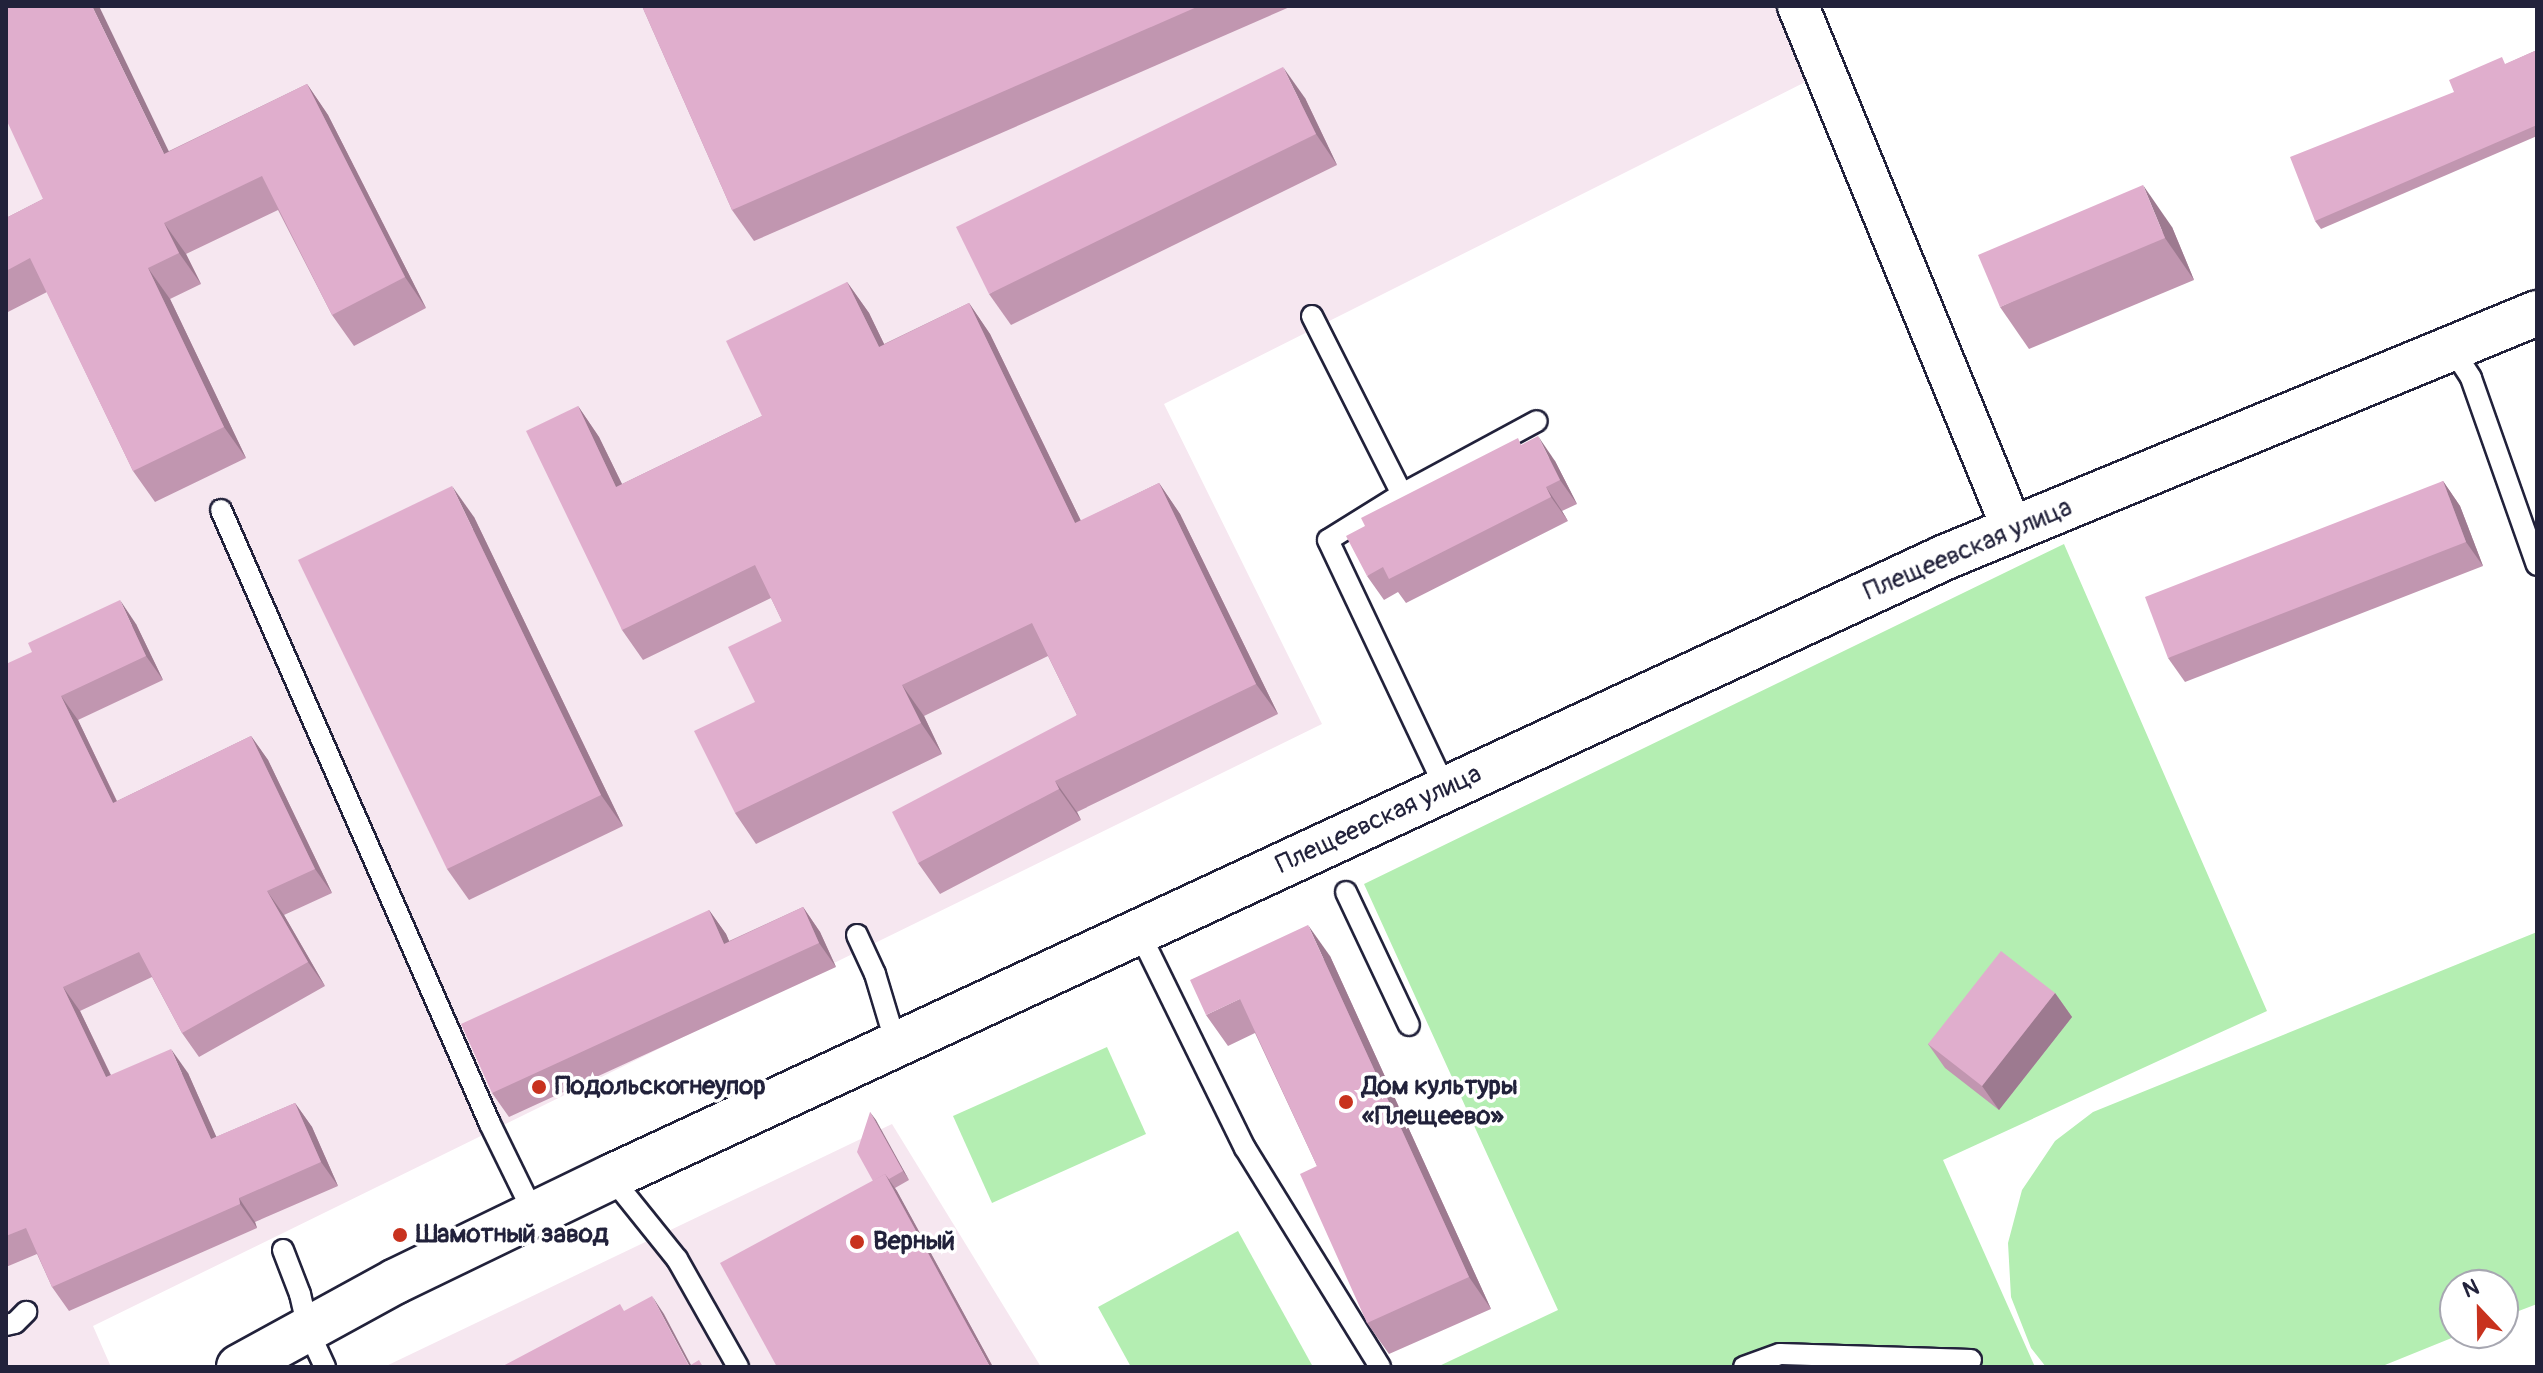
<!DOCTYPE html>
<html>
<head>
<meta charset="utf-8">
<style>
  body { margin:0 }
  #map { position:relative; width:2543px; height:1373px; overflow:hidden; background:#fff; font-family:Pangolin,sans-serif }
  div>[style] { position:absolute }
  .built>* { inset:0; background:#f6e7f0 }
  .green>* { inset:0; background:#b4eeb2 }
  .roads { filter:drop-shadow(2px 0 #22223b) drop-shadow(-2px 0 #22223b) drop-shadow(0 2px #22223b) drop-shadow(0 -2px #22223b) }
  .service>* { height:20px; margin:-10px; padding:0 10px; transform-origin:10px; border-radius:10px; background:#fff }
  .minor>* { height:40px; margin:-20px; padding:0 20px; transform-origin:20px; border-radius:20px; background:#fff }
  .tertiary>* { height:44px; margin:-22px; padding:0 22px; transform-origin:22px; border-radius:22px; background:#fff }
  .wall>* { inset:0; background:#c196b0 }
  .shaded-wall>* { inset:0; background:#9d7a90 }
  .building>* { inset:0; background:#e0aecd }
  .dots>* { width:22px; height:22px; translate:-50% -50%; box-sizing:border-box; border:4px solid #fff; border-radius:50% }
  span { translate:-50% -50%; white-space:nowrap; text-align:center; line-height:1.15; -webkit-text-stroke:7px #fff; paint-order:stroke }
  .street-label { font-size:26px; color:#22223b }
  .poi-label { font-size:26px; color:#22223b; font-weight:700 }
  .left { translate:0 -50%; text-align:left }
  .frame { position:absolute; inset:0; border:8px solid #22223b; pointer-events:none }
  .north { position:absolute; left:2439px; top:1269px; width:80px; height:80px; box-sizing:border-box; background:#fff; border:2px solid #a7a7b1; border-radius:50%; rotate:338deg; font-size:22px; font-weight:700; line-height:32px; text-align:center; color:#22223b }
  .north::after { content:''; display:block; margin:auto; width:28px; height:36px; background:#c8321e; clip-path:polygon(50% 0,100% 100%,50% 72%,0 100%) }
</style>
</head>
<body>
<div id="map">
  <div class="built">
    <div style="clip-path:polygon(6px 6px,1813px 6px,1841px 64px,1164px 404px,1322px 724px,93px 1326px,111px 1367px,6px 1367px)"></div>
    <div style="clip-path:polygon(892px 1124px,1041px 1367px,384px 1367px)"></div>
  </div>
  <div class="green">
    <div style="clip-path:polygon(2064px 544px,2267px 1011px,1943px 1160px,2035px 1367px,1437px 1367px,1558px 1310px,1364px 884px)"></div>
    <div style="clip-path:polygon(2537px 932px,2537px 1304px,2503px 1317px,2503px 1285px,2455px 1285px,2455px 1333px,2464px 1333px,2380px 1367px,2046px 1367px,2031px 1348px,2011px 1297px,2008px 1243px,2022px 1190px,2055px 1141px,2093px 1112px)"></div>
    <div style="clip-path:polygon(1107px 1047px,1146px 1134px,992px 1203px,953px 1116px)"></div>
    <div style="clip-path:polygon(1238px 1231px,1313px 1367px,1131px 1367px,1098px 1307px)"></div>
  </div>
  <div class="roads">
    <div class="service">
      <div style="left:1312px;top:316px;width:199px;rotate:63.2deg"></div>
      <div style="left:1402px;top:494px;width:87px;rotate:148.1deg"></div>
      <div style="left:1328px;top:540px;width:276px;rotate:64.7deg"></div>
      <div style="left:2453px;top:350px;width:33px;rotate:57deg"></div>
      <div style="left:2471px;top:378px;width:198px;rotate:70.6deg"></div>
      <div style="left:1402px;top:494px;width:153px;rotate:-28.4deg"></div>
      <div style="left:221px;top:510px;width:670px;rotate:66.34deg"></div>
      <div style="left:490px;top:1124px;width:100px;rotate:63.9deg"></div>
      <div style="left:1346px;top:892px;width:147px;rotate:64.7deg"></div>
      <div style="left:1139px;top:932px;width:241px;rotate:63.9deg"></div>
      <div style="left:1245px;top:1148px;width:257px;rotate:58.3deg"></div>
      <div style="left:857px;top:935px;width:43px;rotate:65.2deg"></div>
      <div style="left:875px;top:974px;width:73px;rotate:73.3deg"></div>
      <div style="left:611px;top:1177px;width:105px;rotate:51.2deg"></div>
      <div style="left:677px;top:1259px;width:124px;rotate:60.5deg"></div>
      <div style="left:283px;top:1250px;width:47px;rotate:68.9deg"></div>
      <div style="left:300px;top:1294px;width:37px;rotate:77deg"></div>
      <div style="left:308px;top:1330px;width:41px;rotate:65.3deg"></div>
      <div style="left:6px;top:1325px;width:9px;rotate:-13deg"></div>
      <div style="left:15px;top:1323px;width:16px;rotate:-45deg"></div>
      <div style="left:1744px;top:1367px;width:38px;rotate:-20deg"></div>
      <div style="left:1780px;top:1354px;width:191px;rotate:1.8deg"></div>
    </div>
    <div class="minor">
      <div style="left:1798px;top:6px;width:564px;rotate:67.71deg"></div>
    </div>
    <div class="tertiary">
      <div style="left:239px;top:1367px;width:179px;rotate:-28.7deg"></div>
      <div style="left:396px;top:1281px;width:239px;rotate:-25.8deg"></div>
      <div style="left:611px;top:1177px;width:1469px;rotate:-24.92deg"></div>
      <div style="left:1943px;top:558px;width:643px;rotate:-22.41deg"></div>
    </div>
  </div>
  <div class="wall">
    <div style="clip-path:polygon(642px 6px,1292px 6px,754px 241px,732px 210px)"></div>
    <div style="clip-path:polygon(2537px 50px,2537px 136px,2321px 229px,2315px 221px,2506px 64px)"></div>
    <div style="clip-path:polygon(307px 84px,328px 115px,426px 308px,354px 346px,332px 315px,278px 210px,186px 254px,201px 284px,170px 299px,246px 458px,155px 502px,133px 471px,47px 292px,6px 313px,6px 218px,43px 199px,169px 151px)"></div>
    <div style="clip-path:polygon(1305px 98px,1337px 165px,1011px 325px,989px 294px)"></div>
    <div style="clip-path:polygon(2172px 227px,2194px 280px,2029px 349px,2000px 307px)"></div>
    <div style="clip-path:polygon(847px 282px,869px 313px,884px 344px,969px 303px,990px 334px,1081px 521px,1159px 483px,1180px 514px,1278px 714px,1077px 812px,1081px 820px,940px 894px,918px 863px,1077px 715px,1048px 656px,924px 716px,942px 754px,756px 844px,735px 813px,755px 702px,782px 621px,771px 598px,643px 660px,622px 630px,578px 406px,599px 437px,622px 484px,762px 416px)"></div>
    <div style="clip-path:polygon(1523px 445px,1555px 461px,1577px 504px,1562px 511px,1568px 521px,1406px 603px,1398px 592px,1384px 600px,1367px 576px)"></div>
    <div style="clip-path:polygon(2443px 481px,2460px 506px,2483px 566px,2185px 682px,2168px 658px)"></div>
    <div style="clip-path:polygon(474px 517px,623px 826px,469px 900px,447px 869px)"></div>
    <div style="clip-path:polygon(136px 624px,163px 680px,78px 720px,117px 801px,251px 736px,268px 760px,332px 893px,284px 915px,325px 986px,199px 1057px,182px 1033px,152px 977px,80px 1011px,111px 1075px,188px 1073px,216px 1137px,295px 1103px,312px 1127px,338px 1186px,255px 1222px,257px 1228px,69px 1311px,52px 1287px,37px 1254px,6px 1267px,6px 664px)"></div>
    <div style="clip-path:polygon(803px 907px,820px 932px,836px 967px,509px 1117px,492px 1093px,709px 910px,726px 934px,729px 941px)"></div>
    <div style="clip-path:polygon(1330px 956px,1491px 1309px,1389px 1354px,1367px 1323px,1317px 1166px,1255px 1033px,1228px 1046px,1206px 1015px)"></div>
    <div style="clip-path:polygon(2055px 993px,2072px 1017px,1999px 1110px,1945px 1068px,1928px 1044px)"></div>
    <div style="clip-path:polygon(870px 1112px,909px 1180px,895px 1188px,993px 1367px,873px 1181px)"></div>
  </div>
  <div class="shaded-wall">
    <div style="clip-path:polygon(92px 6px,99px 6px,185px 185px,164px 154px)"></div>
    <div style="clip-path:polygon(1283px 67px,1305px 98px,1337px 165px,1316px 134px)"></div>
    <div style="clip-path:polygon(307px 84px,328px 115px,426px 308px,405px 277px)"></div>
    <div style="clip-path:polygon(2143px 185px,2172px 227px,2194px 280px,2165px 238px)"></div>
    <div style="clip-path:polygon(164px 223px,186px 254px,201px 284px,179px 253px)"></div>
    <div style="clip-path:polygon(148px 268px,170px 299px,246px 458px,224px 427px)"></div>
    <div style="clip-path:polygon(847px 282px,869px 313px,900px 377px,879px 347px)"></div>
    <div style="clip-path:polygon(969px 303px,990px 334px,1097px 554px,1075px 523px)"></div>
    <div style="clip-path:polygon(578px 406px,599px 437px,638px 517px,616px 487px)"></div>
    <div style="clip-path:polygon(1538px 436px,1555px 461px,1577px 504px,1560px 480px)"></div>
    <div style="clip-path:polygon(2443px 481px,2460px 506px,2483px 566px,2466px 542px)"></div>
    <div style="clip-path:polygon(1159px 483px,1180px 514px,1278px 714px,1256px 684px)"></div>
    <div style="clip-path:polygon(452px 486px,474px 517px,623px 826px,601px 795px)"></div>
    <div style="clip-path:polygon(1546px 487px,1562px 511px,1568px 521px,1551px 497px)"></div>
    <div style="clip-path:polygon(120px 600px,136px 624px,163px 680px,146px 656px)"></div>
    <div style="clip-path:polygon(902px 685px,924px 716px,942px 754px,921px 723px)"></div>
    <div style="clip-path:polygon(61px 696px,78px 720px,129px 827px,113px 803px)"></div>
    <div style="clip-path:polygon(251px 736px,268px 760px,332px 893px,315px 869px)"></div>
    <div style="clip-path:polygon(1055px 781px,1077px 812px,1081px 820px,1059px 789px)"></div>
    <div style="clip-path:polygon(267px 891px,284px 915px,325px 986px,308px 962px)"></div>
    <div style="clip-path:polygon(803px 907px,820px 932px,836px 967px,819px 943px)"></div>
    <div style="clip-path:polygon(709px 910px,726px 934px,741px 968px,724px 944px)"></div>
    <div style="clip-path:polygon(1308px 925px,1330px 956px,1491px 1309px,1469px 1277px)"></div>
    <div style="clip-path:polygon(63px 987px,80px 1011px,123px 1101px,106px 1077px)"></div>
    <div style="clip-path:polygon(2055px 993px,2072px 1017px,1999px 1110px,1982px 1086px)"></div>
    <div style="clip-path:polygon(171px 1049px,188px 1073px,228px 1163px,211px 1139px)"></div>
    <div style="clip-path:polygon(295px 1103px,312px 1127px,338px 1186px,321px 1162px)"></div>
    <div style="clip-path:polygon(870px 1112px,876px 1120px,909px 1180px,903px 1171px)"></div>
    <div style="clip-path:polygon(885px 1174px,897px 1191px,993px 1367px,990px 1367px)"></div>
    <div style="clip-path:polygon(239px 1198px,255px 1222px,257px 1228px,240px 1204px)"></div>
    <div style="clip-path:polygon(652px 1296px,664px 1314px,692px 1367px,690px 1367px)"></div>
  </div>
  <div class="building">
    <div style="clip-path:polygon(6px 6px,92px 6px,164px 154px,307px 84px,405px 277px,332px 315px,262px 176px,164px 223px,179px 253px,148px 268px,224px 427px,133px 471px,30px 258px,6px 271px,6px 218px,43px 199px,6px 119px)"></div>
    <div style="clip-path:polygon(642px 6px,1199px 6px,732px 210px)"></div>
    <div style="clip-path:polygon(2537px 50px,2537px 125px,2315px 221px,2290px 157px,2454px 92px,2449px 80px,2502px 57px,2505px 64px)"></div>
    <div style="clip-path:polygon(1283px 67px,1316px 134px,989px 294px,956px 227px)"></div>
    <div style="clip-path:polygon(2143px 185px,2165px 238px,2000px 307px,1978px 255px)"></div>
    <div style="clip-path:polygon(847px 282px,879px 347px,969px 303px,1075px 523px,1159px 483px,1256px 684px,1055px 781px,1059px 789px,918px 863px,892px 812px,1077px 715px,1032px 623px,902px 685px,921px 723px,735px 813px,694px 731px,755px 702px,728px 647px,782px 621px,755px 565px,622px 630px,526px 431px,578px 406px,616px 487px,762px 416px,726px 341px)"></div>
    <div style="clip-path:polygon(1538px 436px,1560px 480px,1546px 487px,1551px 497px,1389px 579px,1383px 567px,1367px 576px,1346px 536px,1365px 526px,1361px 518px,1518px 438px,1521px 445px)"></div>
    <div style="clip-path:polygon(2443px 481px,2466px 542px,2168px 658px,2145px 597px)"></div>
    <div style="clip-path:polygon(452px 486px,601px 795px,447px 869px,298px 560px)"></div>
    <div style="clip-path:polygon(120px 600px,146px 656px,61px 696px,113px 803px,251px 736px,315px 869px,267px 891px,308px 962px,182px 1033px,139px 952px,63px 987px,106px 1077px,171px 1049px,211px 1139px,295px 1103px,321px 1162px,239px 1198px,240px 1204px,52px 1287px,26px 1228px,6px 1236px,6px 664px,32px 652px,28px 643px)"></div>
    <div style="clip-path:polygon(803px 907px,819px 943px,492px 1093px,461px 1024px,709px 910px,724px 944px)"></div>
    <div style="clip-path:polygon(1308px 925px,1469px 1277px,1367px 1323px,1300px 1174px,1317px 1166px,1240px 999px,1206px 1015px,1190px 980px)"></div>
    <div style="clip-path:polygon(2001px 951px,2055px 993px,1982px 1086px,1928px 1044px)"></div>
    <div style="clip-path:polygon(870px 1112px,903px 1171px,889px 1179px,885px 1174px,873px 1181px,857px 1152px)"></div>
    <div style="clip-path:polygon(885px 1174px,990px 1367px,777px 1367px,720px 1263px)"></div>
    <div style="clip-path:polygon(652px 1296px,689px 1366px,699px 1360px,703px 1367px,501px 1367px,620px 1304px,624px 1311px)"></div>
  </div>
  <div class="dots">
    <div style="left:539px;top:1087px;background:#c8321e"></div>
    <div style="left:1346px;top:1102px;background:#c8321e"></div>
    <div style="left:400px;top:1235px;background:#c8321e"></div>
    <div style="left:857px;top:1242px;background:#c8321e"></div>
  </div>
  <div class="street-label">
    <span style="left:1968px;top:550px;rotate:-23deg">Плещеевская улица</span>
    <span style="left:1379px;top:820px;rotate:-25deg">Плещеевская улица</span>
  </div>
  <div class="poi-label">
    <span class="left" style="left:555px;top:1087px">Подольскогнеупор</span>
    <span class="left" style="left:1362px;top:1102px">Дом культуры<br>«Плещеево»</span>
    <span class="left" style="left:416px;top:1235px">Шамотный завод</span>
    <span class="left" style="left:873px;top:1242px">Верный</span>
  </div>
  <div class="frame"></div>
  <div class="north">N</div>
</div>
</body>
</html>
